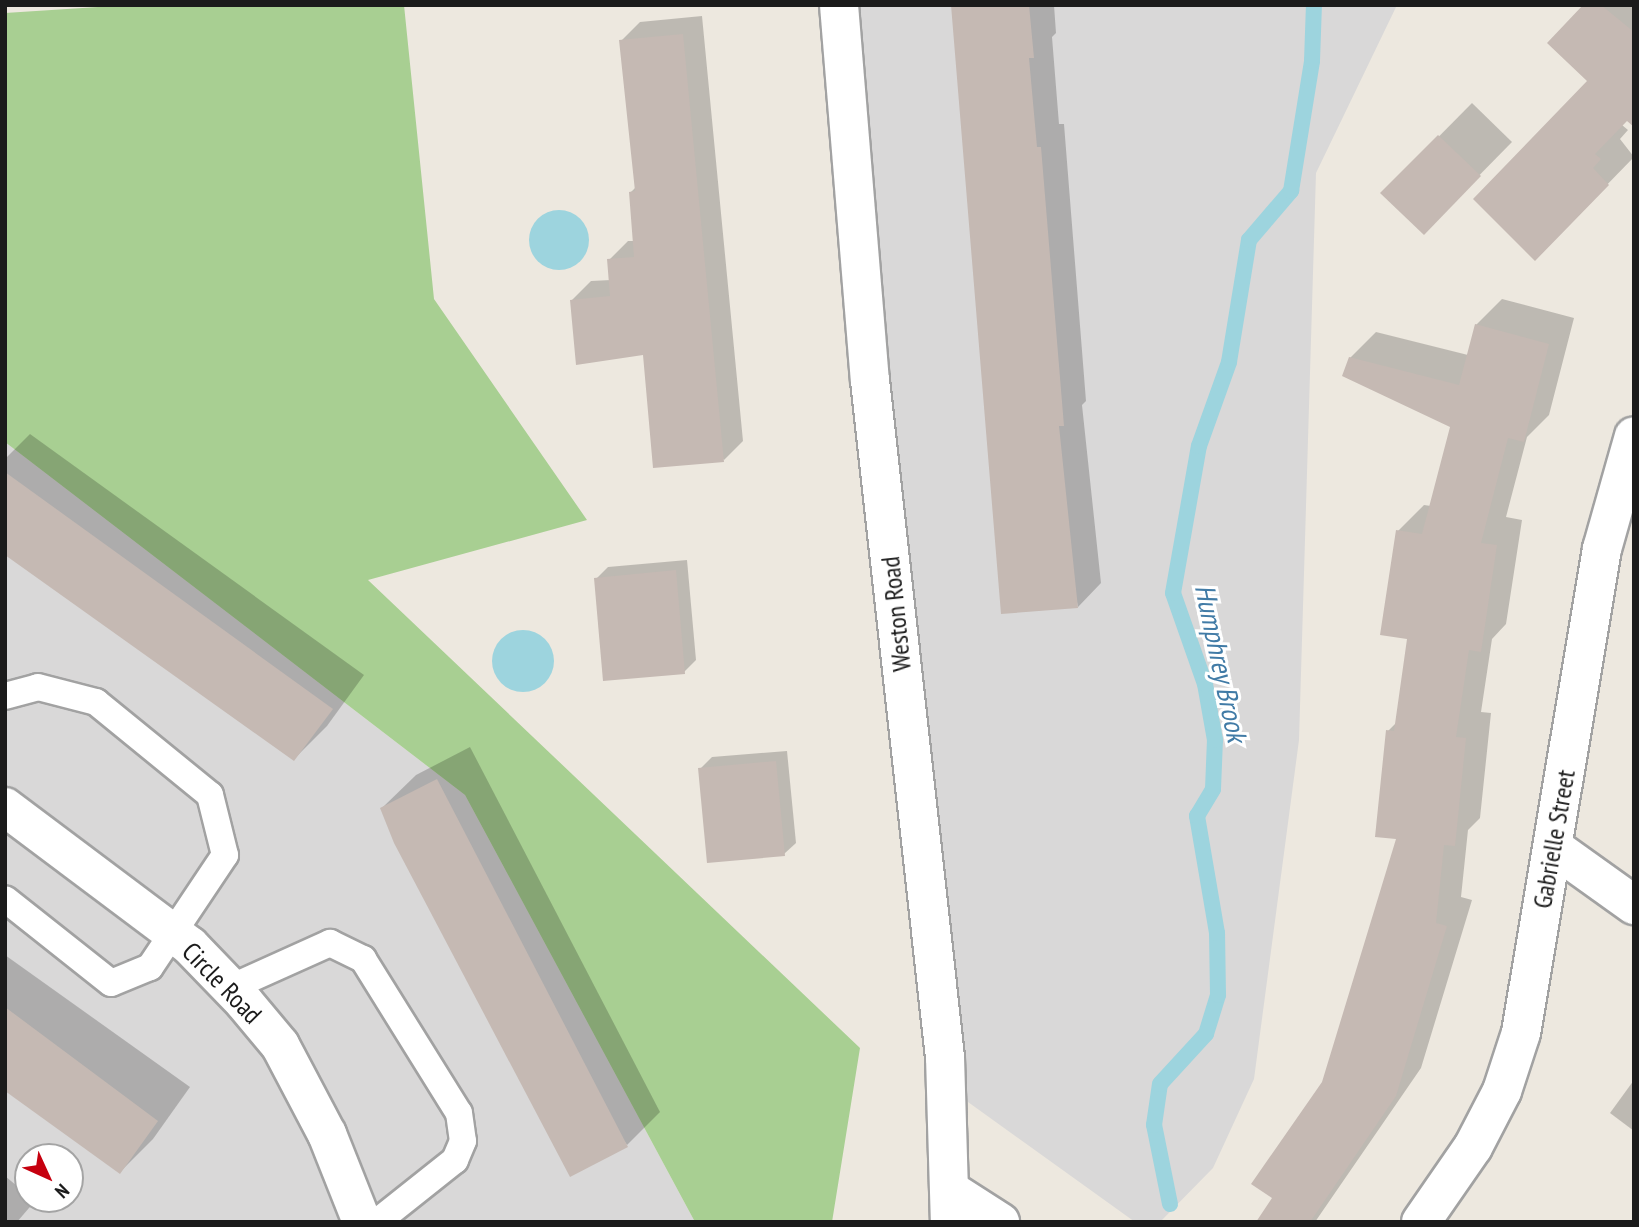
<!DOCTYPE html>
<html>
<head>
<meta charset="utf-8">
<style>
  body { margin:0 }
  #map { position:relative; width:1639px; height:1227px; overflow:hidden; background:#ede8df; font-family:"PT Sans Narrow",sans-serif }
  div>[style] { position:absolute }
  .residential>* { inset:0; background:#d9d8d8 }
  .forest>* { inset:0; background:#a8cf92 }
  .water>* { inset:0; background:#9dd4de }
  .round { border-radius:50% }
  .shadow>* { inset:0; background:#0003 }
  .stream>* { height:16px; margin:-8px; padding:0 8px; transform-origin:8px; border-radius:8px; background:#9dd4de }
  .building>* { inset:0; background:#c5b9b3 }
  .roads { filter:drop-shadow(2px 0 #a2a2a2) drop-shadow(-2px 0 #a2a2a2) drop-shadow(0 2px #a2a2a2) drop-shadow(0 -2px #a2a2a2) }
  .service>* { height:26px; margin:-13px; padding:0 13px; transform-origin:13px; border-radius:13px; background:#fff }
  .minor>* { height:38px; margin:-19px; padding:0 19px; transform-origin:19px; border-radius:19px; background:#fff }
  .tertiary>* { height:38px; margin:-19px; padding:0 19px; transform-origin:19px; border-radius:19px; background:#fff }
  span { translate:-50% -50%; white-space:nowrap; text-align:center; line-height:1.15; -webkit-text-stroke:6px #fff; paint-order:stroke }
  .street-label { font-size:26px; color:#1b1b1b }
  .water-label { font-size:28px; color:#417ba6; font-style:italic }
  .frame { position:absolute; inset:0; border:7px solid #1b1b1b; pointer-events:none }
  .north { position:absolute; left:14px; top:1143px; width:70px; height:70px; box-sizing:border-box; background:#fff; border:2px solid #a4a4a4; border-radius:50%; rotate:135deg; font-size:19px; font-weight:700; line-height:28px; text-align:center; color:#1b1b1b }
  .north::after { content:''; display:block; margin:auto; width:24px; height:32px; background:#c6000f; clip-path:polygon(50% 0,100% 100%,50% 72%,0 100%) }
</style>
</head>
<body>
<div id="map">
  <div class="residential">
    <div style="clip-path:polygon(839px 5px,1397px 5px,1316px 173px,1299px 740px,1254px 1079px,1213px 1168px,1160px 1222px,1135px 1222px,968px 1102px,945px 1057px)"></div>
    <div style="clip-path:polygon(evenodd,5px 442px,465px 795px,695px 1222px,5px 1222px,5px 442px,28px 1157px,70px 1157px,70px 1199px,28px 1199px,28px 1157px)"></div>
  </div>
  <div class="forest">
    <div style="clip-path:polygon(129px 5px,404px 5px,434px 299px,587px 520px,368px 580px,860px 1048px,832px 1222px,695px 1222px,465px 795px,5px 442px,5px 13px)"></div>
  </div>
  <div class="water">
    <div class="round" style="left:529px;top:210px;width:60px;height:60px"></div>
    <div class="round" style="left:492px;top:630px;width:62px;height:62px"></div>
  </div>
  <div class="shadow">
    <div style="clip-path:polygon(953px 5px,1054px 5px,1056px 33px,1052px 37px,1059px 124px,1064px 124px,1086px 401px,1082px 405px,1101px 583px,1078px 607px)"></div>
    <div style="clip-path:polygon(1586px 5px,1634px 5px,1634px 112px,1622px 125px,1628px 130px,1620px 139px,1634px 157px,1563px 230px,1589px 81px)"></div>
    <div style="clip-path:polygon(702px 16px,743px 441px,724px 460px,645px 353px,572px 300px,591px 281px,611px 280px,609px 260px,628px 241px,635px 241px,631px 192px,636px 187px,621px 41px,640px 22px)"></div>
    <div style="clip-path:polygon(1472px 103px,1512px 142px,1456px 199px,1383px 193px)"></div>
    <div style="clip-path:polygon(1502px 299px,1574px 318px,1549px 415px,1527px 437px,1506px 517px,1522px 520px,1506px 624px,1492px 639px,1481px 712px,1491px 713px,1480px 818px,1468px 830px,1461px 897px,1472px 900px,1421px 1068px,1315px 1222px,1266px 1222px,1323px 1083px,1398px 837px,1388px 731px,1397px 722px,1409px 637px,1398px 531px,1424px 505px,1431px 506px,1452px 426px,1350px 358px,1376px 332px,1468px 355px,1476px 325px)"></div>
    <div style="clip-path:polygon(30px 434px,364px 675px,327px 726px,294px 759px,5px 549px,5px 459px)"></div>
    <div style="clip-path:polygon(687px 560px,696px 660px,684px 672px,596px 579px,608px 567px)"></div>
    <div style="clip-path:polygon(470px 747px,660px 1112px,627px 1145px,382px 808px,416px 775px)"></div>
    <div style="clip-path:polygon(787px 751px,796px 843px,784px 854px,700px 769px,712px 757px)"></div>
    <div style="clip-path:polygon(5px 955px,190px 1087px,153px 1139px,120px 1172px,5px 1089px)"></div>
    <div style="clip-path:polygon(1634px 1080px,1634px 1131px,1610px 1113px)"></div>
    <div style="clip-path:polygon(5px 1176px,35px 1201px,17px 1222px,5px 1222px)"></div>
  </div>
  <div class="stream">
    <div style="left:1170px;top:1204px;width:81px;rotate:-101.4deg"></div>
    <div style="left:1154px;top:1125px;width:41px;rotate:-81.7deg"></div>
    <div style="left:1160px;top:1084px;width:68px;rotate:-47.4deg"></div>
    <div style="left:1206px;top:1034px;width:41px;rotate:-72.9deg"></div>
    <div style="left:1218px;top:995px;width:62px;rotate:-90.9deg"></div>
    <div style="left:1217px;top:933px;width:119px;rotate:-99.7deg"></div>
    <div style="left:1197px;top:816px;width:31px;rotate:-59deg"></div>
    <div style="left:1213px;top:789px;width:49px;rotate:-87.7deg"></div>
    <div style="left:1215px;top:740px;width:57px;rotate:-100.1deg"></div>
    <div style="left:1205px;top:684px;width:96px;rotate:-109.4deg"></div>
    <div style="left:1173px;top:593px;width:149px;rotate:-80deg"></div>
    <div style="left:1199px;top:446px;width:89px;rotate:-70.3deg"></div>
    <div style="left:1229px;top:362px;width:124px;rotate:-80.7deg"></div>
    <div style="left:1249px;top:240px;width:65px;rotate:-49.4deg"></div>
    <div style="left:1291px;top:191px;width:132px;rotate:-80.8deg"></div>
    <div style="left:1312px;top:61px;width:56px;rotate:-88deg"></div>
  </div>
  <div class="building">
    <div style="clip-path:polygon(951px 5px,1029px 5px,1034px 58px,1029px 58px,1037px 147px,1041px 147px,1064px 426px,1059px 426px,1078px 608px,1001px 614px)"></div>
    <div style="clip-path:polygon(1583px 5px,1601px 5px,1634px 32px,1634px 127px,1627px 121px,1595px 154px,1601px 159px,1593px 168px,1609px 185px,1535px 261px,1473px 199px,1587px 81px,1547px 43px)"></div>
    <div style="clip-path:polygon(683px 34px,724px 462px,653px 468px,643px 355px,576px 365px,570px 300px,610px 296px,607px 259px,634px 257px,629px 192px,635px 191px,619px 40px)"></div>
    <div style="clip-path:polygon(1438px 135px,1481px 176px,1424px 235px,1380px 193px)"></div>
    <div style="clip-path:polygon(1475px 324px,1549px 344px,1524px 442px,1508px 438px,1481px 543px,1497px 545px,1481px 652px,1469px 650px,1456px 737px,1466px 738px,1455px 846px,1444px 845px,1436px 923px,1447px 926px,1396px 1096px,1310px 1222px,1256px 1222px,1272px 1198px,1251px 1184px,1322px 1082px,1396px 839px,1375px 837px,1386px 730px,1394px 731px,1407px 639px,1380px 635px,1396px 530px,1422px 534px,1450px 427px,1342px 376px,1349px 357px,1459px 385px)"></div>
    <div style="clip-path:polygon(5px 472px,333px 709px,294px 761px,5px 555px)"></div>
    <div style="clip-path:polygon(676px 570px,685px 674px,603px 681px,594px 578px)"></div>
    <div style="clip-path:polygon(776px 761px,785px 856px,707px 863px,698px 768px)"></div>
    <div style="clip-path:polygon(437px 779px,628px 1147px,570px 1177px,394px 843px,380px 808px)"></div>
    <div style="clip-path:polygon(5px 1007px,158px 1121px,120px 1174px,5px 1091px)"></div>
  </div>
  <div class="roads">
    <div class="service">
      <div style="left:5px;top:696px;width:34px;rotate:-15deg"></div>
      <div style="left:38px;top:687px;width:60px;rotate:14.5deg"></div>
      <div style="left:96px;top:702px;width:147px;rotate:39.2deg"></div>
      <div style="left:210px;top:795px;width:62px;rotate:76deg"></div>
      <div style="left:225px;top:855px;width:135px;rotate:123.8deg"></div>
      <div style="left:150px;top:967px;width:42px;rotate:157.7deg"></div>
      <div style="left:111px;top:983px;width:135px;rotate:-141.6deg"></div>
      <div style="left:230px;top:988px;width:110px;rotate:-24.2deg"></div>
      <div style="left:330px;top:943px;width:37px;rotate:26deg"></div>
      <div style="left:363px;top:959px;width:181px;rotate:58.1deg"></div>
      <div style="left:459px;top:1113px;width:28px;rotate:82deg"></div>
      <div style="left:463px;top:1141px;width:21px;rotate:113deg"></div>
      <div style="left:455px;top:1160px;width:100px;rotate:141.5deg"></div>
    </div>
    <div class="minor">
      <div style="left:5px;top:807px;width:231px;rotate:36.9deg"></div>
      <div style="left:190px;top:946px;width:78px;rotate:46deg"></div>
      <div style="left:244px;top:1002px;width:56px;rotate:50.1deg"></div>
      <div style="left:280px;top:1045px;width:101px;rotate:62.2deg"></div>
      <div style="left:327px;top:1134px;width:95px;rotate:68.3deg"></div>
      <div style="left:1553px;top:847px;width:100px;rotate:35.6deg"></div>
      <div style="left:1421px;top:1222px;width:91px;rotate:-55.3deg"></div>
      <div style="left:1473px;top:1147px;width:63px;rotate:-62.6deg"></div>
      <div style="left:1502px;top:1091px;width:61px;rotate:-71.9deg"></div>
      <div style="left:1521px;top:1033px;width:491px;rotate:-80.5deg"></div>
      <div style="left:1602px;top:549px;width:117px;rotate:-74.2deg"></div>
    </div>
    <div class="tertiary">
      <div style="left:839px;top:5px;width:376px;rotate:85.3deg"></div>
      <div style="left:870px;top:380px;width:681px;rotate:83.68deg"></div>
      <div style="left:945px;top:1057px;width:165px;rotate:88.3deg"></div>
      <div style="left:953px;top:1192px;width:56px;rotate:32.6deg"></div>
    </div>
  </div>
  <div class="street-label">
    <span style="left:896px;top:614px;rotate:-96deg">Weston Road</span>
    <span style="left:1554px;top:839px;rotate:-80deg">Gabrielle Street</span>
    <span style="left:222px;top:983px;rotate:46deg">Circle Road</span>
  </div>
  <div class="water-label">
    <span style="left:1221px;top:663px;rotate:78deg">Humphrey Brook</span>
  </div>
  <div class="frame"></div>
  <div class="north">N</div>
</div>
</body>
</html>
